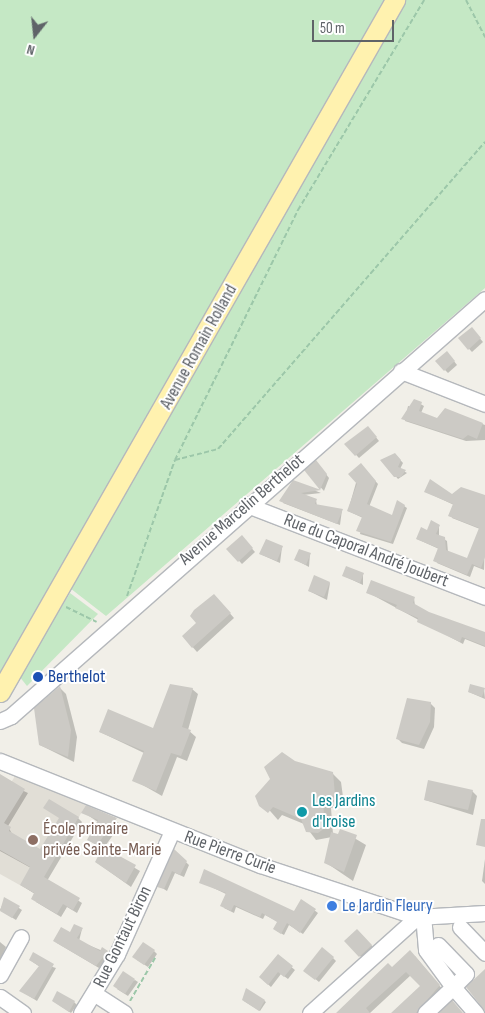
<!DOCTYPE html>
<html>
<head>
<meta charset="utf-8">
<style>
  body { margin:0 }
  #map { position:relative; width:485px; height:1013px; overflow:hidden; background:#f1efe8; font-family:"Sofia Sans Condensed",sans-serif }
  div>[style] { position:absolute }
  .education>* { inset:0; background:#e1ded6 }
  .green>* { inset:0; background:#c5e8c5 }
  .shadow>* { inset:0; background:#0003 }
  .building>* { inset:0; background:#cccac5 }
  .path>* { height:2px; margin-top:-1px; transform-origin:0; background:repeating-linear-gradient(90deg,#9cc7a9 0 5px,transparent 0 7.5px) }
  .roads { filter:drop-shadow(1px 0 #b5b8bc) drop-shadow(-1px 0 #b5b8bc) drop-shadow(0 1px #b5b8bc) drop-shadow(0 -1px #b5b8bc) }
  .minor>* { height:15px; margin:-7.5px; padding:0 7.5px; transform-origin:7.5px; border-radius:7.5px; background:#fff }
  .major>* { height:19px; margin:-9.5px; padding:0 9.5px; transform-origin:9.5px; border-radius:9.5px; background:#fff2af }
  .dots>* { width:14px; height:14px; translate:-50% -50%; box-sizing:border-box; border:2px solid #fff; border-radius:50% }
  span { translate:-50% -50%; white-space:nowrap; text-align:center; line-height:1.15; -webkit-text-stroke:4px #fff; paint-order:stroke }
  .street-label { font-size:18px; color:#5f6368 }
  .transit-label { font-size:18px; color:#164399 }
  .left { translate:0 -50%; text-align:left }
  .culture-label { font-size:18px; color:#0d838f }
  .education-label { font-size:18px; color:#785e54 }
  .shop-label { font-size:18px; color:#366cbe }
  .north { position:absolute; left:10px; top:10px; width:50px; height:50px; -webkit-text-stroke:4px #fff; paint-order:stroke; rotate:196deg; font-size:14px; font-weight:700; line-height:20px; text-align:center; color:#5f6368 }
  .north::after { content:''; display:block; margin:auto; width:18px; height:22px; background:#5f6368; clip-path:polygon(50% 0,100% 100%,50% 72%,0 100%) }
  .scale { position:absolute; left:312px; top:20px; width:82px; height:22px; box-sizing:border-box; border:2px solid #5f6368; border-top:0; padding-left:6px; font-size:15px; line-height:18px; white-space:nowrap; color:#5f6368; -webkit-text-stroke:4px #fff; paint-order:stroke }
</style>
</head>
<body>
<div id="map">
  <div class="education">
    <div style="clip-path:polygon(15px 776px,86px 805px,34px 893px,0 874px,0 801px)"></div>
  </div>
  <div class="green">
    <div style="clip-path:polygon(0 0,485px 0,485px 288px,106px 616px,57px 578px,0 675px)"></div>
    <div style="clip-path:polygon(70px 593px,98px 614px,27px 686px,19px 676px)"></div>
  </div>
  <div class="shadow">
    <div style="clip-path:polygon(472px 329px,483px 342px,472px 352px,460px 339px)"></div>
    <div style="clip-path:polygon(450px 356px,457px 365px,448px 373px,445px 370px)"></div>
    <div style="clip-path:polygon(415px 401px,424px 406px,421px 413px,437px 420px,446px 410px,485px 425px,485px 440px,466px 441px,405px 421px,408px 406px,412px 407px)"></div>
    <div style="clip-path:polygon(370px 430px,379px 441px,359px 458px,346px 444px)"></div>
    <div style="clip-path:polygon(395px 454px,403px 463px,400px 469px,407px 473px,398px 479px,382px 460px)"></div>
    <div style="clip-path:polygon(319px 465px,329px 478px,324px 491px,306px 471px)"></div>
    <div style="clip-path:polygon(361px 465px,378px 484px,369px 507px,393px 516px,404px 506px,407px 508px,393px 544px,360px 534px,363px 518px,348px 511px)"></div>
    <div style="clip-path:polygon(294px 482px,321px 493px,303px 495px,316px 500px,317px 506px,342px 510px,340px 525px,283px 503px)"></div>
    <div style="clip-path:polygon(426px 492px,485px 502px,485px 531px,452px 518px,454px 505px)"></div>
    <div style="clip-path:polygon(439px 526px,439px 536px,447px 541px,448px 552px,468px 560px,485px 540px,484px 570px,474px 566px,470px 577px,437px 563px,439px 549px,417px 539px)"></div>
    <div style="clip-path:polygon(242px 537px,255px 552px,242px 564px,228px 549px)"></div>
    <div style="clip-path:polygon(282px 547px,280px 563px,260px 554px)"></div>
    <div style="clip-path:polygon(310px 554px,309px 567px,296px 560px)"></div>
    <div style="clip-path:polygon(363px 574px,363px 585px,344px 576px)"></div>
    <div style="clip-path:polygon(330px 583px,327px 600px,309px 591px)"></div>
    <div style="clip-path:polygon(367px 592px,414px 598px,415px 606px,429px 614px,485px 633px,485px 647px,465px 639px,463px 644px)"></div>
    <div style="clip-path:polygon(214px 595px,234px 618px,197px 652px,183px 636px,198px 623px)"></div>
    <div style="clip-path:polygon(60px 688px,66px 694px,77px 737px,74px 762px,40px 745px)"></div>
    <div style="clip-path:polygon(192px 689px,198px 694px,188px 730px,196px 737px,187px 761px,177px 757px,162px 796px,134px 780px,144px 753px,100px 732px,154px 729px)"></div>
    <div style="clip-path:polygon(484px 689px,485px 699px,469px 692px)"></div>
    <div style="clip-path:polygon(430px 703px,435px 708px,434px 727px,424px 749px,402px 743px,397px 738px)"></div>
    <div style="clip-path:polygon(294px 762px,333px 774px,341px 782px,344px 804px,331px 808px,333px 834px,339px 836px,341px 830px,366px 845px,353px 881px,325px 862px,332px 837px,316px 840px,304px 824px,282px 815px,278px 820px,257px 796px)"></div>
    <div style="clip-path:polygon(0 780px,28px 793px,8px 826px,12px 834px,41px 851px,78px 818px,82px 822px,47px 881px,82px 903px,77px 913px,67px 907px,61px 917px,36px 902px,35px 894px,21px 885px,31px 868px,0 851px)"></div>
    <div style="clip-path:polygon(472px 791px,477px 796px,473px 815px,425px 800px)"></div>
    <div style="clip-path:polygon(86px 807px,121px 824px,103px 849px,140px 871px,131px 887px,96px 862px,103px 850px,89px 840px,98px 822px,83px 812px)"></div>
    <div style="clip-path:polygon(174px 851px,189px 865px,184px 877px,175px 873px,167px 891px,159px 886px)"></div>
    <div style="clip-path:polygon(485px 859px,485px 884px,482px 881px)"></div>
    <div style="clip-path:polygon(201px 882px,294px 912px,302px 901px,318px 913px,303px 934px,289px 925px,284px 935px,277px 931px,279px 922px,265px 915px,263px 919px,236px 907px,234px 913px,224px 908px,226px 894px)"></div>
    <div style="clip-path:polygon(5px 899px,22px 910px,16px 920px,0 910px)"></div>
    <div style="clip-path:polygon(82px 929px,79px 941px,110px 954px,99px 968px,57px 943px)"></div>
    <div style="clip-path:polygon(357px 930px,374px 948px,363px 959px,345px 941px)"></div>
    <div style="clip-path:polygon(0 942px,6px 947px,0 961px)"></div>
    <div style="clip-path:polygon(154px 951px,157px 954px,148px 967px,137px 960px)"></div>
    <div style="clip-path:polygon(278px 956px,295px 970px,288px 979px,281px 974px,271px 987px,263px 980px)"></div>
    <div style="clip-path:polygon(415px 956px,443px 990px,422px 1013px,393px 1013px,422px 986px,411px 975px,370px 1013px,337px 1013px)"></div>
    <div style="clip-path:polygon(333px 958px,336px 961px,319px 982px,308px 973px)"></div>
    <div style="clip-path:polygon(30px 960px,56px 968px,37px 1001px,21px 991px,40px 967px)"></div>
    <div style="clip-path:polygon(135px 980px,138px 982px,128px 996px,117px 989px)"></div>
    <div style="clip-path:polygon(247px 990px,266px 1002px,260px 1011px,244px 1001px)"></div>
    <div style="clip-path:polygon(53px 1001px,74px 1002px,77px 1005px,71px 1013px)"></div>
  </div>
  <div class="building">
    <div style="clip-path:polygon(472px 327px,481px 338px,468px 350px,458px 338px)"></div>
    <div style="clip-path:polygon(447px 351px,455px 361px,444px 371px,435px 361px)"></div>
    <div style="clip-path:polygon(414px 399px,422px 402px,419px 411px,437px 418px,445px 408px,483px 423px,477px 439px,468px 435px,463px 439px,401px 419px)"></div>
    <div style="clip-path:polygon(368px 426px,377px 437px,355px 456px,344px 444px)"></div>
    <div style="clip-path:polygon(395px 453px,401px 460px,398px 467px,406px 470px,401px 477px,394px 477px,380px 460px)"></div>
    <div style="clip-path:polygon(316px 460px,327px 474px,320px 490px,304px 470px)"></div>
    <div style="clip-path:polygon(361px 463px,376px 481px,367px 504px,392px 515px,397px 500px,405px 505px,391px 542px,356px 531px,362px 517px,347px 511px,357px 484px,348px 474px)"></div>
    <div style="clip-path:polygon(430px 479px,452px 494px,461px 487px,485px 495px,485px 557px,481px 568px,472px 564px,467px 575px,433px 561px,438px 548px,416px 539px,421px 527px,427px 530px,431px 520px,440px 525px,436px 534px,445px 537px,446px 550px,467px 558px,479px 528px,448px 516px,453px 504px,424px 492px)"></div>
    <div style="clip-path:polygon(293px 480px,321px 490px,301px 493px,317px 499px,315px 504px,343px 509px,337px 524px,279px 501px)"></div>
    <div style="clip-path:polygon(242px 535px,253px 548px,238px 562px,226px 549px)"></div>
    <div style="clip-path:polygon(266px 539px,283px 546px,277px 561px,259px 554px)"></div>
    <div style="clip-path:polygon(299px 549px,311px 553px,306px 565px,294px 560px)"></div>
    <div style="clip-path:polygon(346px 566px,364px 573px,360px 583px,342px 576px)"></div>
    <div style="clip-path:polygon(314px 575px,330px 582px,324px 597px,308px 591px)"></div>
    <div style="clip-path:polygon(371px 580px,415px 597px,413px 603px,429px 612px,485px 632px,485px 646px,462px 637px,460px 642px,417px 622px,418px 618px,395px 608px,397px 605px,366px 593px)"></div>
    <div style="clip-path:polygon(214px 594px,231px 613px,192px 648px,182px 636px,196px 623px,190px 616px,194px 610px)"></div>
    <div style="clip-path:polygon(170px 684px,193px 688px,182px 727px,191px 730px,181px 756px,171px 753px,156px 791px,132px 781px,144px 751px,99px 732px,108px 709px,153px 728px)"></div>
    <div style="clip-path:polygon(470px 684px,485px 688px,482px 697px,468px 692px)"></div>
    <div style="clip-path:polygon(60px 686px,71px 730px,68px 757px,39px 745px,34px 708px)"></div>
    <div style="clip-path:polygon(407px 698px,431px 702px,430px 722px,419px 745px,396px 739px)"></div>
    <div style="clip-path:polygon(282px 752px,295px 761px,333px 772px,335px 795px,323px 800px,325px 828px,318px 833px,306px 832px,301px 819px,273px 807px,268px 813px,259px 806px,255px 796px,270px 779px,264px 767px)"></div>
    <div style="clip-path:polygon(0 774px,25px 789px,4px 823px,11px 827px,9px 831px,40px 849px,59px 818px,43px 808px,49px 799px,79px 817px,44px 877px,80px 898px,73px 910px,63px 904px,57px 914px,31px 899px,34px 893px,20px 885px,30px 867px,0 850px)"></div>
    <div style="clip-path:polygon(428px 780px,473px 790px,468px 810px,424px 800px)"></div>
    <div style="clip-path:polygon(86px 805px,117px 818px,97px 845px,87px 840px,98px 820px,81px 813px)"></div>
    <div style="clip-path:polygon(481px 819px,485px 819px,485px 847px,476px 845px)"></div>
    <div style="clip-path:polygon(340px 829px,357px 835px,344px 872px,324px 863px,331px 832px,338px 834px)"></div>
    <div style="clip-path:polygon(103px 847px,136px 865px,126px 883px,95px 862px)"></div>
    <div style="clip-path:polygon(174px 849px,187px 861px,180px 875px,172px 871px,164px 889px,157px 887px)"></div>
    <div style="clip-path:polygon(204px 869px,294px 911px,301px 899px,316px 909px,300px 933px,287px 923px,281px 934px,273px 929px,277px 922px,262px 913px,260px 917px,234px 905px,231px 911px,220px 906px,226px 893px,199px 883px)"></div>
    <div style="clip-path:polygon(4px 897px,20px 906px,12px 918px,0 911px)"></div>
    <div style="clip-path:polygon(74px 924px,83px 928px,77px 938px,100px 951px,102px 947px,108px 951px,96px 966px,53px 941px,61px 927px,70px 932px)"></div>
    <div style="clip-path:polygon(357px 929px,372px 945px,359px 957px,344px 941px)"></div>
    <div style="clip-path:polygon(143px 942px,155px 950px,144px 965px,132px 957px)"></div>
    <div style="clip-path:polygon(322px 947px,334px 957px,315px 980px,303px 971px)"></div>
    <div style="clip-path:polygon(410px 950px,440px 985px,416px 1013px,391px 1013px,420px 986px,406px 972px,366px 1008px,370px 1013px,336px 1013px,388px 963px,392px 967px)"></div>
    <div style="clip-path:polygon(33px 952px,54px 964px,34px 999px,19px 991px,39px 966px,29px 960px)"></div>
    <div style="clip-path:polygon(278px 954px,293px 966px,284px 977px,278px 972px,268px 985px,259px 977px)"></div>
    <div style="clip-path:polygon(485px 969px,485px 1011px,466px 987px)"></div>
    <div style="clip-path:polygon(123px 971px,135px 979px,125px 994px,113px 986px)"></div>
    <div style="clip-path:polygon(246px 988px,265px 1000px,259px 1011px,242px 1000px)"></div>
    <div style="clip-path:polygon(57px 991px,75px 1001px,69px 1012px,52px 1001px)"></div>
    <div style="clip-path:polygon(452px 1000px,463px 1013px,439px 1013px)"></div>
  </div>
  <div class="path">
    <div style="left:466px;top:0;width:42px;rotate:62.8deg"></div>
    <div style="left:175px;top:460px;width:279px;rotate:-63.8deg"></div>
    <div style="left:298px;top:210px;width:245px;rotate:-59deg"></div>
    <div style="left:127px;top:596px;width:144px;rotate:-70.6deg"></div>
    <div style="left:175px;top:460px;width:44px;rotate:-14.3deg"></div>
    <div style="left:218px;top:449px;width:407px;rotate:-49deg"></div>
    <div style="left:66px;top:607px;width:34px;rotate:26deg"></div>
    <div style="left:130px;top:1001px;width:50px;rotate:-59.8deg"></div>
  </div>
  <div class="roads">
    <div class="minor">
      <div style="left:401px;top:371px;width:90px;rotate:21.4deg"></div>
      <div style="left:247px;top:505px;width:255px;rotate:21.1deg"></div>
      <div style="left:0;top:721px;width:12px;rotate:-24deg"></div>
      <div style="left:11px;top:716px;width:631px;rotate:-41.34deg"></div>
      <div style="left:0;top:761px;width:280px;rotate:21.8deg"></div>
      <div style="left:260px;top:865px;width:165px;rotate:18.3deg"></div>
      <div style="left:423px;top:915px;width:35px;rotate:85deg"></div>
      <div style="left:426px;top:950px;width:46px;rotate:53.9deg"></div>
      <div style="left:453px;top:987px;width:38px;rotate:137deg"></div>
      <div style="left:460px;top:927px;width:36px;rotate:46deg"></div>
      <div style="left:438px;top:945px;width:40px;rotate:46deg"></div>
      <div style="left:466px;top:974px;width:18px;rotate:135deg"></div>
      <div style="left:453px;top:987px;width:35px;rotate:49deg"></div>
      <div style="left:0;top:975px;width:43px;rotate:-61.1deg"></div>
      <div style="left:95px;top:994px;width:35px;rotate:33deg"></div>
      <div style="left:0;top:997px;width:28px;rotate:35deg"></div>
      <div style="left:81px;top:1013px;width:69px;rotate:-58.6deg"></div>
      <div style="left:117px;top:954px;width:135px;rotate:-65.9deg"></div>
      <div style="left:310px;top:1013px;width:144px;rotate:-41.9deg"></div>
      <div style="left:417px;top:917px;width:68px;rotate:-3.4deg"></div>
    </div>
    <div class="major">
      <div style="left:0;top:692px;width:797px;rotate:-60.28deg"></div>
    </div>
  </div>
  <div class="dots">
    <div style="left:38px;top:677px;background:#1a4fb4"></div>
    <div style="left:302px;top:812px;background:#0f9aa8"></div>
    <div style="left:33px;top:840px;background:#8d6e63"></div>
    <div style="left:332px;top:906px;background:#3f7fe0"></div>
  </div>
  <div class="street-label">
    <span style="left:199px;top:347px;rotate:-61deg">Avenue Romain Rolland</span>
    <span style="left:242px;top:510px;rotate:-41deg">Avenue Marcelin Berthelot</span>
    <span style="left:366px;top:551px;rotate:21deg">Rue du Caporal André Joubert</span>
    <span style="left:230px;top:853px;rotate:20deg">Rue Pierre Curie</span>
    <span style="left:123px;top:937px;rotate:-64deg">Rue Gontaut Biron</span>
  </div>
  <div class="transit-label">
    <span class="left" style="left:48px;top:677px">Berthelot</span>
  </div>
  <div class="culture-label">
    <span class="left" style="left:312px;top:812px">Les Jardins<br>d'Iroise</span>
  </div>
  <div class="education-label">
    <span class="left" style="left:43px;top:840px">École primaire<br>privée Sainte-Marie</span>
  </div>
  <div class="shop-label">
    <span class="left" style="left:342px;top:906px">Le Jardin Fleury</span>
  </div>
  <div class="north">N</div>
  <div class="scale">50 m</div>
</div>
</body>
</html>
